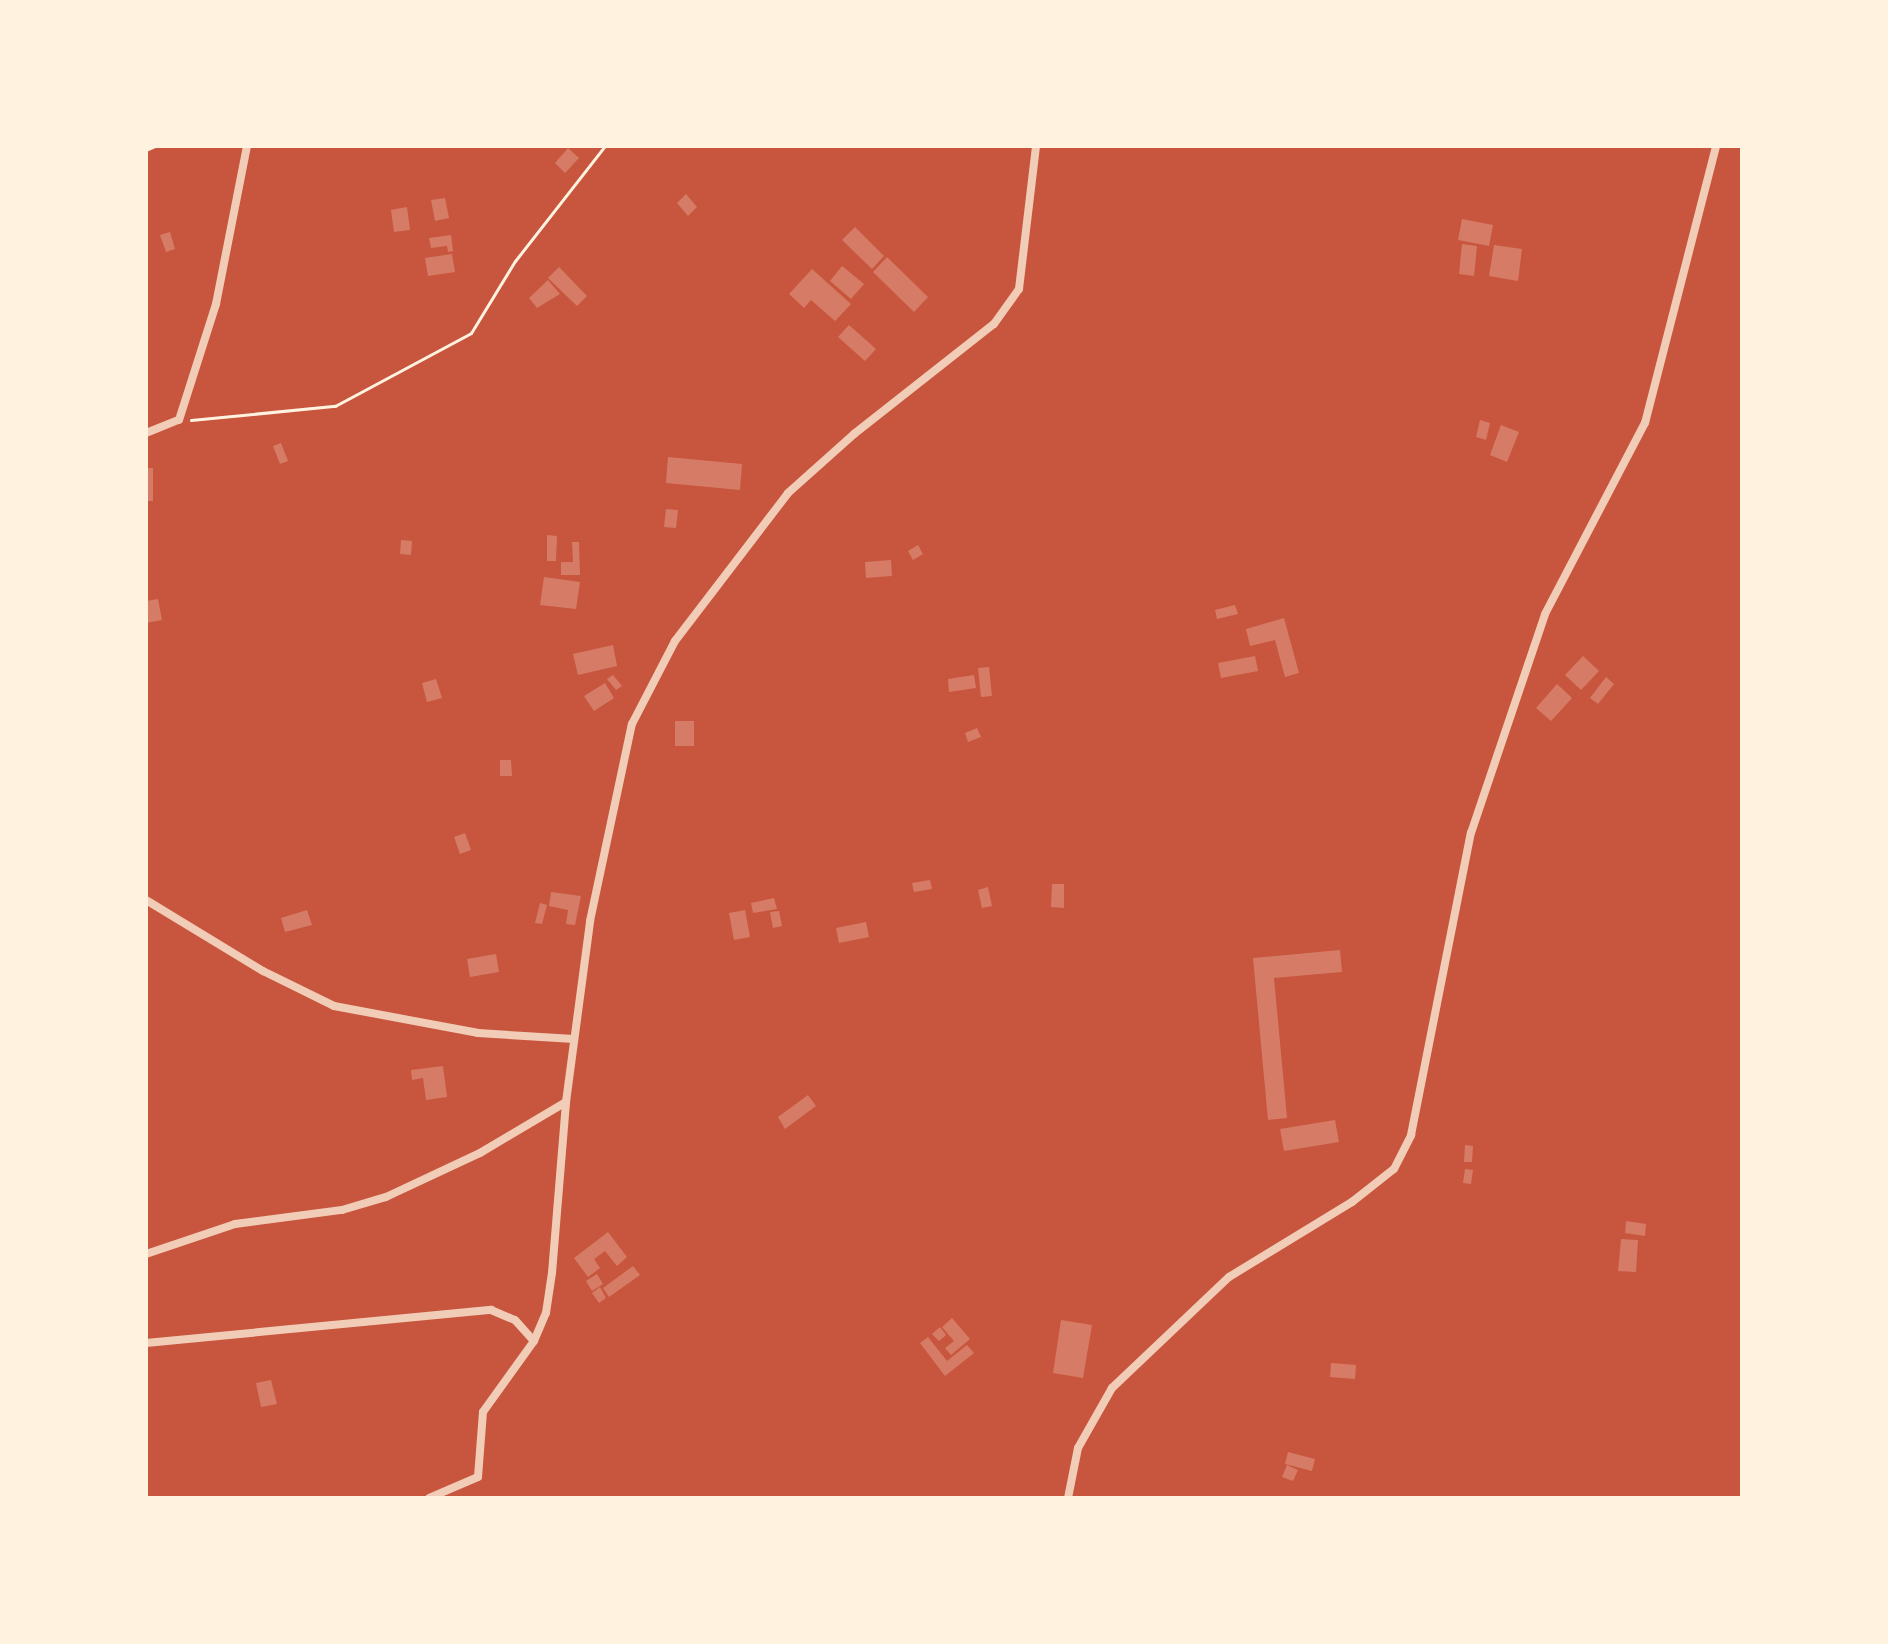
<!DOCTYPE html>
<html>
<head>
<meta charset="utf-8">
<style>
  body { margin:0 }
  #map { position:relative; width:1888px; height:1644px; overflow:hidden; background:#c8553d; font-family:Commissioner,sans-serif }
  div>[style] { position:absolute }
  .building>* { inset:0; background:#d67c66 }
  .path>* { height:3px; margin:-1.5px; padding:0 1.5px; transform-origin:1.5px; border-radius:1.5px; background:#fff3e0 }
  .minor>* { height:8px; margin:-4px; padding:0 4px; transform-origin:4px; border-radius:4px; background:#f1ccb7 }
  span { translate:-50% -50%; white-space:nowrap; text-align:center; line-height:1.15; -webkit-text-stroke:6px #fff3e0; paint-order:stroke }
  .frame { position:absolute; inset:0; border:148px solid #fff3e0; pointer-events:none }
</style>
</head>
<body>
<div id="map">
  <div class="building">
    <div style="clip-path:polygon(568px 148px,579px 158px,565px 173px,555px 163px)"></div>
    <div style="clip-path:polygon(686px 194px,697px 207px,688px 216px,677px 203px)"></div>
    <div style="clip-path:polygon(445px 198px,449px 218px,435px 221px,431px 200px)"></div>
    <div style="clip-path:polygon(407px 207px,410px 230px,394px 232px,391px 210px)"></div>
    <div style="clip-path:polygon(1462px 219px,1493px 225px,1489px 246px,1458px 240px)"></div>
    <div style="clip-path:polygon(855px 227px,884px 256px,872px 269px,842px 240px)"></div>
    <div style="clip-path:polygon(170px 232px,175px 249px,166px 252px,160px 235px)"></div>
    <div style="clip-path:polygon(451px 235px,453px 251px,448px 252px,447px 246px,431px 248px,429px 238px)"></div>
    <div style="clip-path:polygon(1462px 244px,1477px 246px,1474px 276px,1459px 274px)"></div>
    <div style="clip-path:polygon(1494px 245px,1522px 249px,1518px 281px,1489px 276px)"></div>
    <div style="clip-path:polygon(452px 254px,455px 272px,428px 276px,425px 258px)"></div>
    <div style="clip-path:polygon(887px 257px,928px 297px,914px 312px,873px 272px)"></div>
    <div style="clip-path:polygon(842px 266px,864px 284px,851px 299px,830px 281px)"></div>
    <div style="clip-path:polygon(559px 267px,587px 296px,577px 306px,548px 278px)"></div>
    <div style="clip-path:polygon(812px 269px,851px 304px,835px 321px,811px 300px,804px 308px,789px 294px)"></div>
    <div style="clip-path:polygon(548px 280px,560px 294px,537px 308px,529px 298px)"></div>
    <div style="clip-path:polygon(849px 325px,876px 349px,865px 361px,838px 337px)"></div>
    <div style="clip-path:polygon(1480px 420px,1490px 423px,1486px 440px,1476px 437px)"></div>
    <div style="clip-path:polygon(1501px 425px,1519px 432px,1507px 462px,1490px 455px)"></div>
    <div style="clip-path:polygon(281px 443px,288px 461px,280px 464px,273px 446px)"></div>
    <div style="clip-path:polygon(668px 457px,742px 464px,740px 490px,666px 483px)"></div>
    <div style="clip-path:polygon(146px 468px,153px 468px,153px 501px,146px 501px)"></div>
    <div style="clip-path:polygon(666px 509px,678px 510px,676px 528px,664px 527px)"></div>
    <div style="clip-path:polygon(547px 535px,557px 536px,556px 561px,547px 561px)"></div>
    <div style="clip-path:polygon(401px 540px,412px 541px,411px 555px,400px 554px)"></div>
    <div style="clip-path:polygon(572px 542px,579px 542px,580px 575px,561px 575px,561px 562px,573px 562px)"></div>
    <div style="clip-path:polygon(918px 545px,923px 554px,913px 560px,908px 551px)"></div>
    <div style="clip-path:polygon(891px 560px,892px 576px,866px 578px,865px 562px)"></div>
    <div style="clip-path:polygon(544px 577px,580px 582px,576px 609px,540px 605px)"></div>
    <div style="clip-path:polygon(158px 599px,162px 620px,146px 623px,146px 601px)"></div>
    <div style="clip-path:polygon(1235px 605px,1238px 614px,1217px 619px,1215px 610px)"></div>
    <div style="clip-path:polygon(1284px 618px,1299px 673px,1285px 677px,1275px 640px,1250px 646px,1246px 629px)"></div>
    <div style="clip-path:polygon(613px 645px,617px 666px,578px 675px,573px 654px)"></div>
    <div style="clip-path:polygon(1255px 656px,1258px 671px,1221px 678px,1218px 663px)"></div>
    <div style="clip-path:polygon(1583px 656px,1599px 671px,1581px 690px,1565px 675px)"></div>
    <div style="clip-path:polygon(989px 667px,992px 696px,981px 697px,978px 668px)"></div>
    <div style="clip-path:polygon(613px 675px,622px 686px,616px 690px,607px 679px)"></div>
    <div style="clip-path:polygon(974px 675px,976px 688px,949px 692px,948px 679px)"></div>
    <div style="clip-path:polygon(1606px 677px,1614px 684px,1598px 704px,1590px 698px)"></div>
    <div style="clip-path:polygon(436px 679px,442px 698px,427px 702px,422px 683px)"></div>
    <div style="clip-path:polygon(605px 683px,614px 698px,594px 711px,584px 696px)"></div>
    <div style="clip-path:polygon(1557px 684px,1572px 698px,1551px 721px,1536px 708px)"></div>
    <div style="clip-path:polygon(675px 721px,694px 721px,694px 746px,675px 746px)"></div>
    <div style="clip-path:polygon(977px 728px,981px 737px,968px 742px,965px 733px)"></div>
    <div style="clip-path:polygon(500px 760px,511px 760px,512px 776px,500px 776px)"></div>
    <div style="clip-path:polygon(465px 833px,471px 850px,460px 854px,454px 837px)"></div>
    <div style="clip-path:polygon(930px 880px,932px 889px,914px 892px,912px 883px)"></div>
    <div style="clip-path:polygon(1052px 884px,1064px 884px,1064px 908px,1051px 907px)"></div>
    <div style="clip-path:polygon(988px 887px,992px 906px,982px 908px,978px 890px)"></div>
    <div style="clip-path:polygon(551px 892px,581px 896px,575px 925px,566px 924px,568px 910px,549px 906px)"></div>
    <div style="clip-path:polygon(774px 898px,777px 909px,753px 913px,751px 903px)"></div>
    <div style="clip-path:polygon(540px 903px,547px 905px,542px 924px,535px 923px)"></div>
    <div style="clip-path:polygon(307px 910px,312px 925px,285px 932px,281px 918px)"></div>
    <div style="clip-path:polygon(745px 910px,750px 937px,734px 940px,729px 913px)"></div>
    <div style="clip-path:polygon(779px 911px,782px 926px,773px 928px,770px 912px)"></div>
    <div style="clip-path:polygon(866px 922px,869px 937px,839px 943px,836px 928px)"></div>
    <div style="clip-path:polygon(1340px 950px,1342px 972px,1274px 978px,1287px 1118px,1268px 1120px,1253px 958px)"></div>
    <div style="clip-path:polygon(496px 954px,499px 972px,470px 977px,467px 959px)"></div>
    <div style="clip-path:polygon(443px 1066px,447px 1097px,426px 1100px,423px 1078px,412px 1080px,411px 1070px)"></div>
    <div style="clip-path:polygon(808px 1095px,816px 1106px,785px 1129px,778px 1117px)"></div>
    <div style="clip-path:polygon(1335px 1120px,1339px 1142px,1284px 1151px,1280px 1129px)"></div>
    <div style="clip-path:polygon(1465px 1145px,1473px 1146px,1472px 1162px,1464px 1162px)"></div>
    <div style="clip-path:polygon(1465px 1169px,1473px 1170px,1471px 1184px,1463px 1183px)"></div>
    <div style="clip-path:polygon(1626px 1221px,1646px 1224px,1645px 1236px,1625px 1233px)"></div>
    <div style="clip-path:polygon(608px 1232px,627px 1257px,617px 1266px,605px 1251px,594px 1259px,600px 1268px,588px 1277px,574px 1258px)"></div>
    <div style="clip-path:polygon(1621px 1239px,1638px 1240px,1636px 1272px,1618px 1271px)"></div>
    <div style="clip-path:polygon(633px 1266px,640px 1275px,609px 1297px,603px 1288px)"></div>
    <div style="clip-path:polygon(597px 1274px,603px 1284px,592px 1291px,586px 1281px)"></div>
    <div style="clip-path:polygon(600px 1287px,606px 1298px,599px 1303px,592px 1293px)"></div>
    <div style="clip-path:polygon(952px 1318px,970px 1339px,951px 1355px,945px 1348px,954px 1341px,942px 1327px)"></div>
    <div style="clip-path:polygon(1061px 1320px,1092px 1325px,1083px 1378px,1053px 1373px)"></div>
    <div style="clip-path:polygon(940px 1327px,946px 1335px,939px 1341px,932px 1334px)"></div>
    <div style="clip-path:polygon(928px 1337px,947px 1361px,967px 1345px,974px 1353px,945px 1376px,920px 1343px)"></div>
    <div style="clip-path:polygon(1331px 1363px,1356px 1365px,1355px 1379px,1330px 1377px)"></div>
    <div style="clip-path:polygon(271px 1380px,277px 1404px,261px 1407px,256px 1383px)"></div>
    <div style="clip-path:polygon(1288px 1452px,1315px 1459px,1312px 1471px,1285px 1464px)"></div>
    <div style="clip-path:polygon(1287px 1465px,1298px 1470px,1293px 1481px,1282px 1477px)"></div>
  </div>
  <div class="path">
    <div style="left:146px;top:150px;width:10px;rotate:-24deg"></div>
    <div style="left:191px;top:420px;width:145px;rotate:-5.6deg"></div>
    <div style="left:335px;top:406px;width:154px;rotate:-28.2deg"></div>
    <div style="left:471px;top:333px;width:84px;rotate:-58.6deg"></div>
    <div style="left:515px;top:261px;width:146px;rotate:-52deg"></div>
  </div>
  <div class="minor">
    <div style="left:146px;top:433px;width:35px;rotate:-22deg"></div>
    <div style="left:179px;top:420px;width:122px;rotate:-72.3deg"></div>
    <div style="left:216px;top:304px;width:161px;rotate:-78.9deg"></div>
    <div style="left:146px;top:900px;width:137px;rotate:31.3deg"></div>
    <div style="left:263px;top:971px;width:79px;rotate:26.2deg"></div>
    <div style="left:334px;top:1006px;width:147px;rotate:10.6deg"></div>
    <div style="left:478px;top:1033px;width:96px;rotate:3.6deg"></div>
    <div style="left:146px;top:1254px;width:94px;rotate:-18.6deg"></div>
    <div style="left:235px;top:1224px;width:108px;rotate:-7.5deg"></div>
    <div style="left:342px;top:1210px;width:46px;rotate:-16.5deg"></div>
    <div style="left:386px;top:1197px;width:104px;rotate:-25.1deg"></div>
    <div style="left:480px;top:1153px;width:100px;rotate:-30.7deg"></div>
    <div style="left:566px;top:1102px;width:183px;rotate:-82.4deg"></div>
    <div style="left:590px;top:921px;width:201px;rotate:-78deg"></div>
    <div style="left:632px;top:724px;width:93px;rotate:-62.6deg"></div>
    <div style="left:675px;top:641px;width:186px;rotate:-52.6deg"></div>
    <div style="left:788px;top:493px;width:89px;rotate:-41.8deg"></div>
    <div style="left:854px;top:434px;width:178px;rotate:-38.2deg"></div>
    <div style="left:994px;top:324px;width:43px;rotate:-54.5deg"></div>
    <div style="left:1019px;top:289px;width:144px;rotate:-83.2deg"></div>
    <div style="left:534px;top:1341px;width:30px;rotate:-67deg"></div>
    <div style="left:546px;top:1313px;width:40px;rotate:-81.5deg"></div>
    <div style="left:552px;top:1273px;width:172px;rotate:-85.3deg"></div>
    <div style="left:146px;top:1343px;width:347px;rotate:-5.5deg"></div>
    <div style="left:491px;top:1310px;width:26px;rotate:23deg"></div>
    <div style="left:515px;top:1320px;width:28px;rotate:48deg"></div>
    <div style="left:534px;top:1341px;width:87px;rotate:125.7deg"></div>
    <div style="left:483px;top:1412px;width:65px;rotate:94.4deg"></div>
    <div style="left:478px;top:1477px;width:53px;rotate:156.8deg"></div>
    <div style="left:1068px;top:1498px;width:51px;rotate:-78.7deg"></div>
    <div style="left:1078px;top:1448px;width:69px;rotate:-60.5deg"></div>
    <div style="left:1112px;top:1388px;width:161px;rotate:-43.5deg"></div>
    <div style="left:1229px;top:1277px;width:144px;rotate:-31.4deg"></div>
    <div style="left:1352px;top:1202px;width:53px;rotate:-38.2deg"></div>
    <div style="left:1394px;top:1169px;width:38px;rotate:-63deg"></div>
    <div style="left:1411px;top:1135px;width:308px;rotate:-78.8deg"></div>
    <div style="left:1471px;top:833px;width:231px;rotate:-71.3deg"></div>
    <div style="left:1545px;top:614px;width:216px;rotate:-62.4deg"></div>
    <div style="left:1645px;top:423px;width:286px;rotate:-75.6deg"></div>
  </div>
  <div class="frame"></div>
</div>
</body>
</html>
